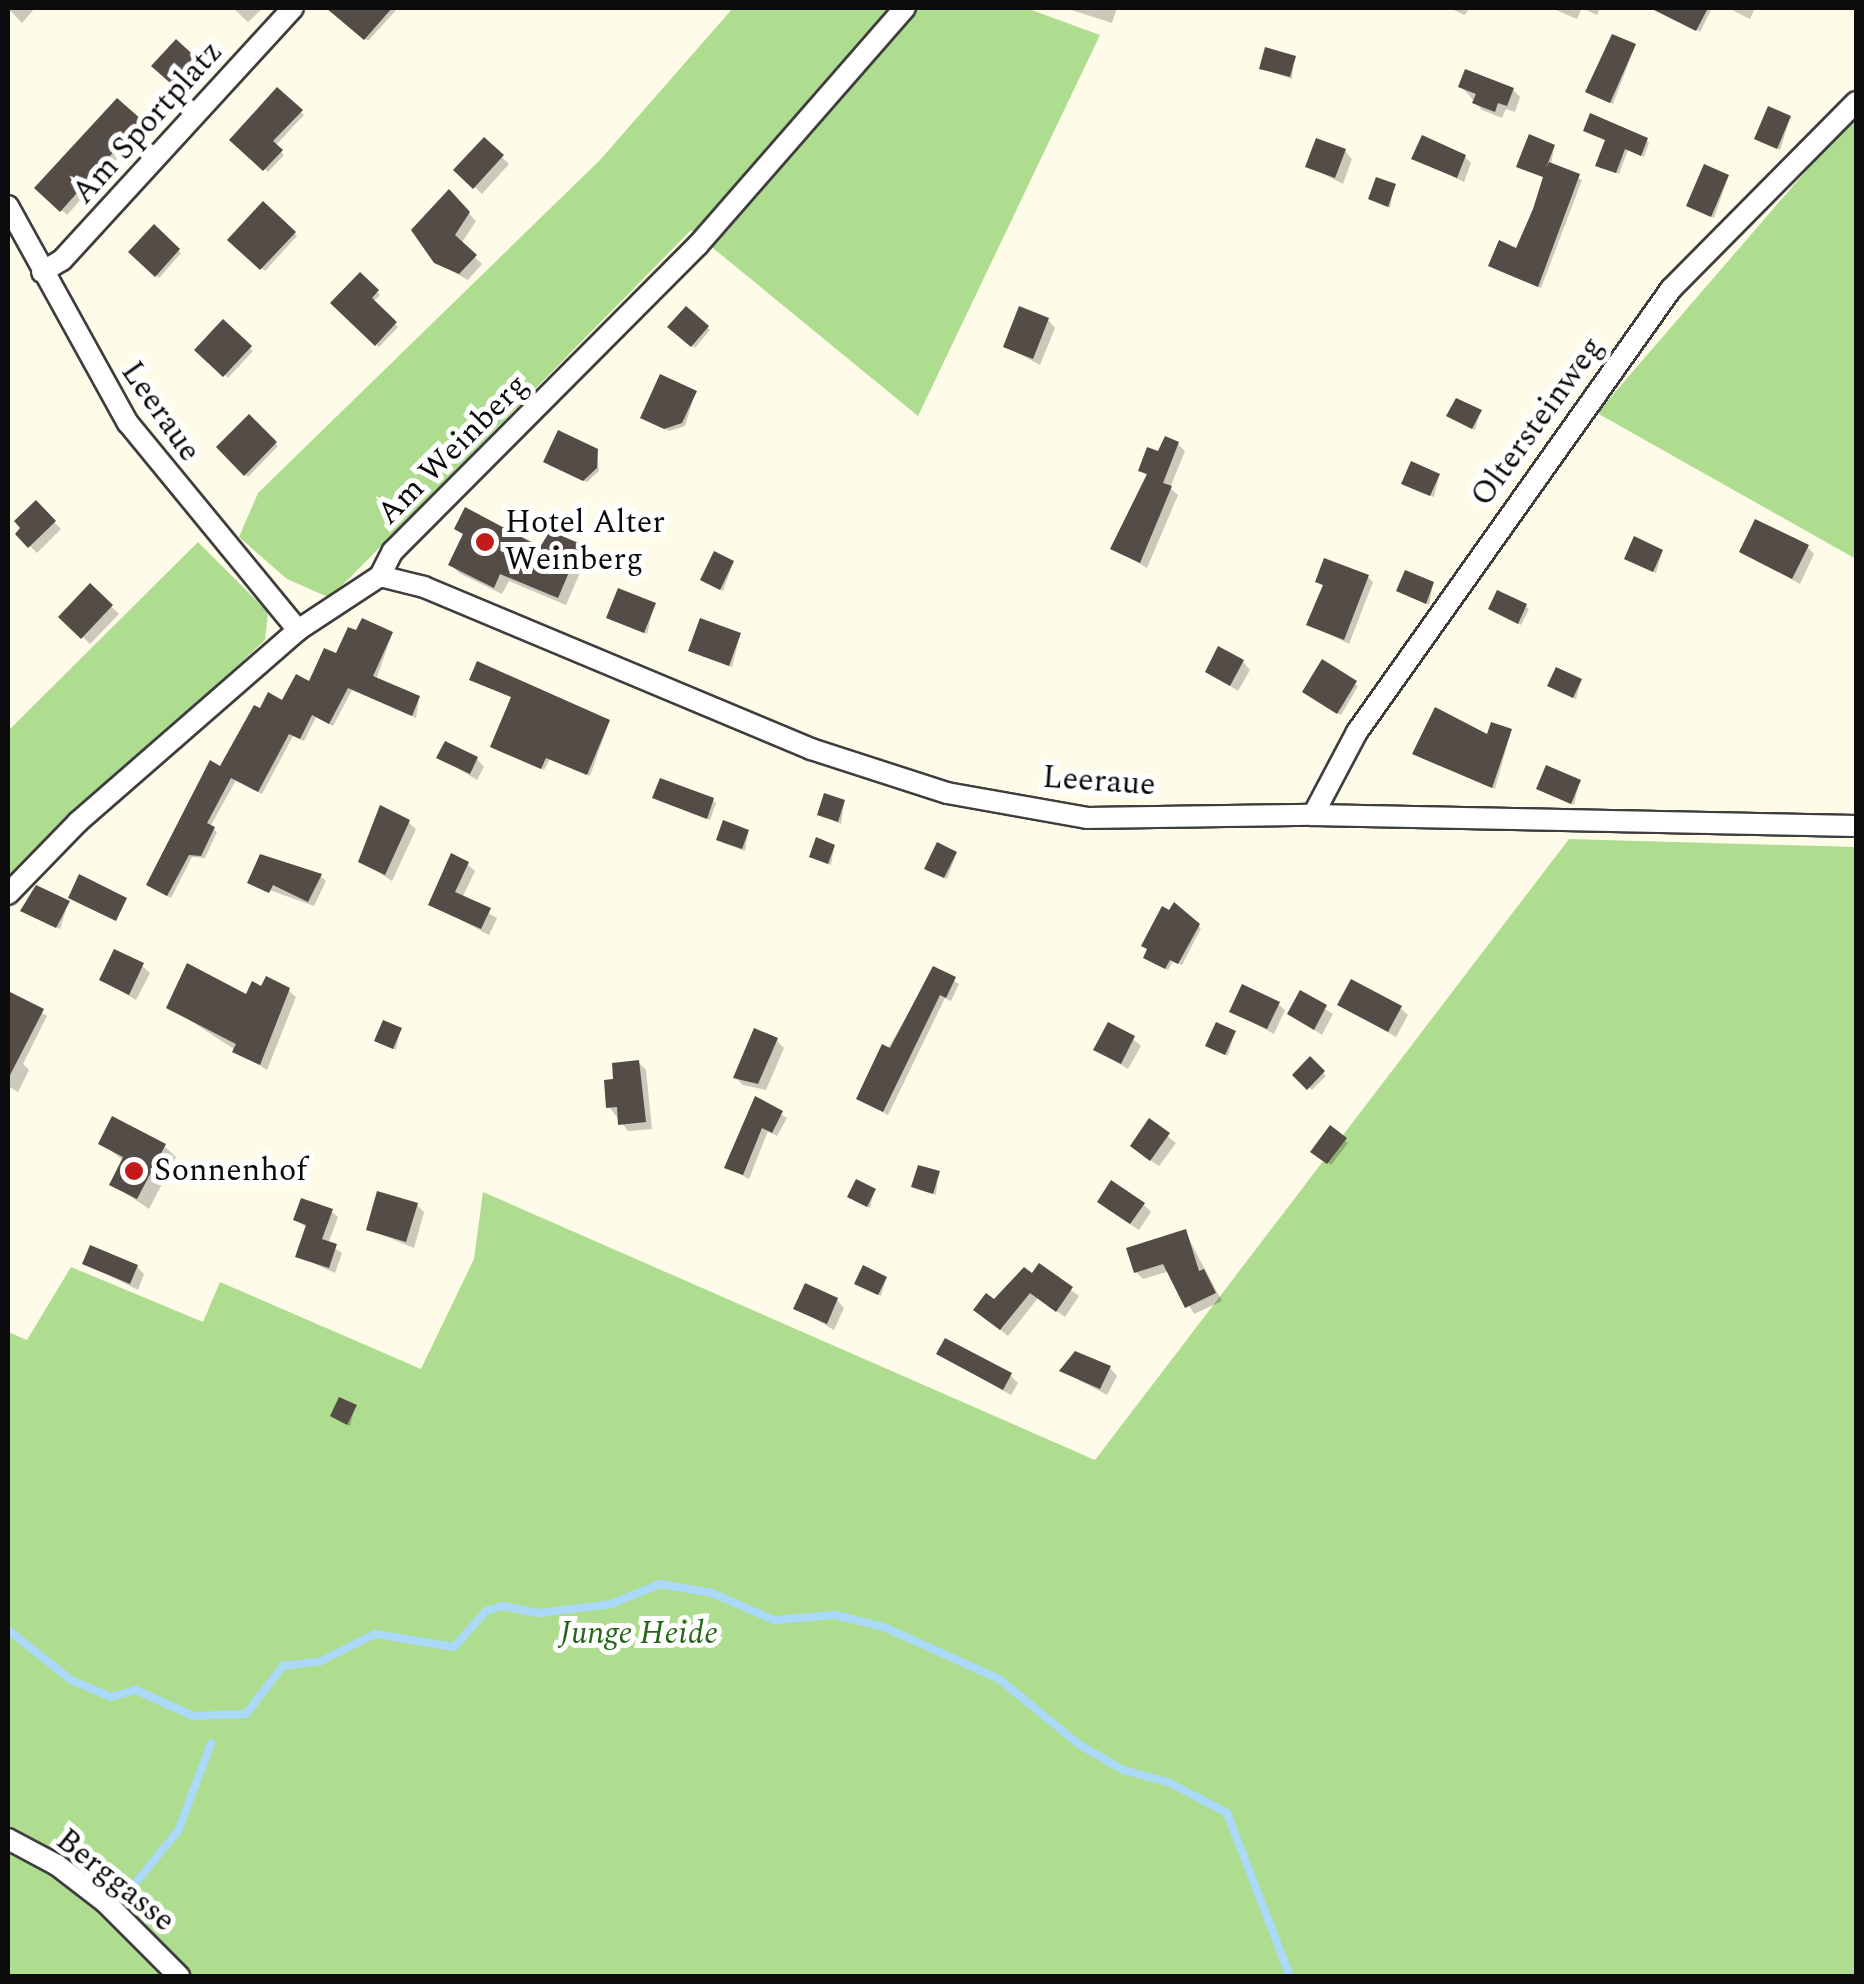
<!DOCTYPE html>
<html>
<head>
<meta charset="utf-8">
<style>
  body { margin:0 }
  #map { position:relative; width:1864px; height:1984px; overflow:hidden; background:#fffbe9; font-family:Spectral,serif }
  div>[style] { position:absolute }
  .forest>* { inset:0; background:#afdd8f }
  .shadow>* { inset:0; background:#0003 }
  .stream>* { height:8px; margin:-4px; padding:0 4px; transform-origin:4px; border-radius:4px; background:#aad9fa }
  .building>* { inset:0; background:#544c47 }
  .roads { filter:drop-shadow(2px 0 #3e3e3e) drop-shadow(-2px 0 #3e3e3e) drop-shadow(0 2px #3e3e3e) drop-shadow(0 -2px #3e3e3e) }
  .minor>* { height:20px; margin:-10px; padding:0 10px; transform-origin:10px; border-radius:10px; background:#fff }
  .dots>* { width:28px; height:28px; translate:-50% -50%; box-sizing:border-box; border:5px solid #fff; border-radius:50% }
  span { translate:-50% -50%; white-space:nowrap; text-align:center; line-height:1.15; -webkit-text-stroke:10px #fff; paint-order:stroke }
  .street-label { font-size:32px; color:#0b0b0b }
  .poi-label { font-size:32px; color:#0b0b0b }
  .left { translate:0 -50%; text-align:left }
  .park-label { font-size:32px; color:#256618; font-style:italic }
  .frame { position:absolute; inset:0; border:10px solid #0b0b0b; pointer-events:none }
</style>
</head>
<body>
<div id="map">
  <div class="forest">
    <div style="clip-path:polygon(733px 8px,1026px 8px,1100px 35px,918px 416px,691px 230px,330px 598px,287px 579px,239px 537px,258px 493px,600px 160px)"></div>
    <div style="clip-path:polygon(1856px 113px,1856px 559px,1597px 413px)"></div>
    <div style="clip-path:polygon(198px 542px,268px 612px,265px 640px,8px 882px,8px 731px)"></div>
    <div style="clip-path:polygon(1569px 839px,1856px 847px,1856px 1976px,8px 1976px,8px 1332px,27px 1340px,71px 1267px,203px 1322px,220px 1282px,421px 1369px,474px 1259px,483px 1192px,1095px 1460px)"></div>
  </div>
  <div class="shadow">
    <div style="clip-path:polygon(8px 8px,35px 8px,22px 23px)"></div>
    <div style="clip-path:polygon(233px 8px,263px 8px,248px 22px)"></div>
    <div style="clip-path:polygon(344px 8px,398px 8px,368px 41px,338px 15px)"></div>
    <div style="clip-path:polygon(1065px 8px,1117px 8px,1112px 23px)"></div>
    <div style="clip-path:polygon(1449px 8px,1469px 8px,1465px 15px)"></div>
    <div style="clip-path:polygon(1582px 8px,1577px 19px,1551px 8px,1600px 8px,1597px 15px)"></div>
    <div style="clip-path:polygon(1682px 8px,1712px 8px,1700px 32px,1676px 19px)"></div>
    <div style="clip-path:polygon(1728px 8px,1755px 8px,1750px 19px)"></div>
    <div style="clip-path:polygon(176px 43px,206px 70px,185px 93px,155px 66px)"></div>
    <div style="clip-path:polygon(1635px 46px,1613px 104px,1591px 95px,1588px 92px)"></div>
    <div style="clip-path:polygon(1294px 58px,1292px 79px,1262px 68px)"></div>
    <div style="clip-path:polygon(1461px 86px,1513px 90px,1520px 97px,1515px 112px,1506px 109px,1502px 118px,1482px 110px)"></div>
    <div style="clip-path:polygon(277px 90px,304px 115px,275px 146px,284px 155px,268px 172px,232px 140px)"></div>
    <div style="clip-path:polygon(118px 102px,145px 127px,67px 215px,37px 188px)"></div>
    <div style="clip-path:polygon(1790px 118px,1780px 150px,1760px 141px)"></div>
    <div style="clip-path:polygon(1586px 131px,1646px 140px,1649px 143px,1644px 157px,1628px 150px,1619px 174px,1601px 168px,1607px 141px)"></div>
    <div style="clip-path:polygon(484px 140px,509px 164px,482px 194px,457px 170px)"></div>
    <div style="clip-path:polygon(1554px 147px,1551px 165px,1582px 180px,1541px 288px,1493px 268px,1517px 251px,1545px 178px,1522px 169px)"></div>
    <div style="clip-path:polygon(1345px 151px,1352px 159px,1343px 184px,1308px 166px)"></div>
    <div style="clip-path:polygon(1465px 157px,1471px 163px,1464px 182px,1414px 158px)"></div>
    <div style="clip-path:polygon(1728px 177px,1714px 218px,1689px 206px)"></div>
    <div style="clip-path:polygon(1394px 186px,1390px 208px,1370px 198px)"></div>
    <div style="clip-path:polygon(449px 192px,476px 221px,461px 244px,482px 264px,468px 280px,436px 262px)"></div>
    <div style="clip-path:polygon(264px 204px,297px 236px,265px 271px,231px 240px)"></div>
    <div style="clip-path:polygon(154px 228px,181px 253px,159px 278px,131px 252px)"></div>
    <div style="clip-path:polygon(360px 275px,380px 295px,373px 302px,398px 327px,379px 347px,334px 303px)"></div>
    <div style="clip-path:polygon(686px 309px,710px 330px,695px 348px,671px 327px)"></div>
    <div style="clip-path:polygon(1048px 320px,1055px 328px,1040px 365px,1006px 347px)"></div>
    <div style="clip-path:polygon(223px 323px,253px 351px,228px 378px,198px 350px)"></div>
    <div style="clip-path:polygon(695px 393px,685px 426px,669px 431px,646px 420px)"></div>
    <div style="clip-path:polygon(1480px 412px,1475px 430px,1452px 419px)"></div>
    <div style="clip-path:polygon(249px 418px,278px 446px,248px 477px,219px 447px)"></div>
    <div style="clip-path:polygon(1178px 444px,1185px 451px,1170px 488px,1178px 495px,1147px 568px,1113px 548px,1148px 477px,1141px 470px)"></div>
    <div style="clip-path:polygon(597px 451px,599px 471px,587px 482px,549px 465px)"></div>
    <div style="clip-path:polygon(1439px 476px,1434px 497px,1407px 486px)"></div>
    <div style="clip-path:polygon(36px 504px,61px 529px,37px 553px,18px 534px)"></div>
    <div style="clip-path:polygon(466px 511px,546px 548px,580px 546px,588px 554px,566px 605px,509px 581px,502px 594px,459px 573px,451px 564px,465px 536px,457px 528px)"></div>
    <div style="clip-path:polygon(1807px 547px,1814px 554px,1800px 584px,1742px 552px)"></div>
    <div style="clip-path:polygon(1662px 552px,1656px 573px,1630px 561px)"></div>
    <div style="clip-path:polygon(733px 563px,723px 591px,706px 582px)"></div>
    <div style="clip-path:polygon(1368px 577px,1373px 582px,1349px 644px,1309px 624px,1324px 587px,1318px 581px)"></div>
    <div style="clip-path:polygon(1433px 584px,1429px 605px,1399px 591px)"></div>
    <div style="clip-path:polygon(91px 587px,119px 614px,90px 644px,62px 617px)"></div>
    <div style="clip-path:polygon(1499px 593px,1529px 609px,1521px 625px,1494px 612px)"></div>
    <div style="clip-path:polygon(654px 605px,647px 634px,612px 620px)"></div>
    <div style="clip-path:polygon(392px 634px,376px 680px,419px 698px,416px 718px,352px 690px,333px 726px,316px 717px,304px 741px,293px 736px,262px 794px,236px 780px,210px 827px,217px 832px,205px 858px,192px 857px,171px 898px,153px 888px,261px 711px,310px 684px,337px 657px)"></div>
    <div style="clip-path:polygon(740px 635px,732px 667px,690px 650px)"></div>
    <div style="clip-path:polygon(1243px 662px,1250px 670px,1238px 691px,1208px 672px)"></div>
    <div style="clip-path:polygon(1322px 663px,1358px 686px,1341px 715px,1308px 694px)"></div>
    <div style="clip-path:polygon(1581px 681px,1576px 699px,1550px 686px)"></div>
    <div style="clip-path:polygon(475px 682px,609px 722px,590px 776px,550px 759px,544px 770px,495px 749px,513px 698px)"></div>
    <div style="clip-path:polygon(1511px 731px,1495px 789px,1417px 756px,1488px 737px)"></div>
    <div style="clip-path:polygon(439px 757px,477px 759px,484px 767px,477px 780px)"></div>
    <div style="clip-path:polygon(1579px 782px,1574px 805px,1542px 791px)"></div>
    <div style="clip-path:polygon(658px 800px,713px 800px,716px 803px,710px 820px)"></div>
    <div style="clip-path:polygon(844px 803px,841px 824px,820px 814px)"></div>
    <div style="clip-path:polygon(408px 822px,416px 829px,392px 881px,361px 861px)"></div>
    <div style="clip-path:polygon(748px 832px,745px 851px,721px 842px)"></div>
    <div style="clip-path:polygon(834px 847px,831px 865px,815px 859px)"></div>
    <div style="clip-path:polygon(956px 854px,947px 879px,930px 871px)"></div>
    <div style="clip-path:polygon(467px 864px,475px 871px,462px 898px,497px 918px,489px 935px,431px 904px)"></div>
    <div style="clip-path:polygon(320px 876px,326px 881px,314px 906px,250px 883px)"></div>
    <div style="clip-path:polygon(68px 903px,60px 929px,26px 913px)"></div>
    <div style="clip-path:polygon(1175px 905px,1201px 928px,1182px 965px,1173px 961px,1168px 970px,1149px 960px)"></div>
    <div style="clip-path:polygon(142px 966px,150px 973px,136px 1000px,102px 980px)"></div>
    <div style="clip-path:polygon(934px 969px,959px 984px,951px 1001px,945px 998px,888px 1115px,859px 1099px)"></div>
    <div style="clip-path:polygon(262px 989px,288px 990px,296px 997px,267px 1070px,169px 1007px,247px 997px)"></div>
    <div style="clip-path:polygon(1301px 994px,1333px 1014px,1322px 1035px,1290px 1014px)"></div>
    <div style="clip-path:polygon(11px 995px,47px 1016px,23px 1064px,29px 1070px,18px 1092px,8px 1086px)"></div>
    <div style="clip-path:polygon(1278px 1004px,1285px 1010px,1274px 1034px,1232px 1011px)"></div>
    <div style="clip-path:polygon(1340px 1004px,1400px 1008px,1408px 1015px,1396px 1037px)"></div>
    <div style="clip-path:polygon(400px 1030px,396px 1050px,380px 1043px)"></div>
    <div style="clip-path:polygon(1234px 1033px,1228px 1056px,1211px 1048px)"></div>
    <div style="clip-path:polygon(1133px 1039px,1141px 1046px,1128px 1069px,1097px 1050px)"></div>
    <div style="clip-path:polygon(776px 1040px,784px 1048px,766px 1090px,743px 1085px,736px 1078px)"></div>
    <div style="clip-path:polygon(1310px 1060px,1326px 1076px,1312px 1090px,1296px 1075px)"></div>
    <div style="clip-path:polygon(639px 1063px,646px 1070px,652px 1129px,628px 1131px,609px 1107px,616px 1081px)"></div>
    <div style="clip-path:polygon(756px 1100px,787px 1118px,777px 1136px,768px 1131px,749px 1179px,727px 1167px)"></div>
    <div style="clip-path:polygon(1150px 1122px,1176px 1143px,1159px 1166px,1140px 1153px)"></div>
    <div style="clip-path:polygon(1331px 1129px,1348px 1143px,1331px 1165px,1314px 1152px)"></div>
    <div style="clip-path:polygon(101px 1143px,164px 1146px,176px 1157px,149px 1209px,112px 1184px,124px 1161px)"></div>
    <div style="clip-path:polygon(938px 1174px,936px 1195px,914px 1187px)"></div>
    <div style="clip-path:polygon(874px 1191px,870px 1208px,853px 1200px)"></div>
    <div style="clip-path:polygon(1143px 1204px,1151px 1212px,1139px 1230px,1107px 1209px)"></div>
    <div style="clip-path:polygon(417px 1205px,424px 1212px,414px 1248px,368px 1229px)"></div>
    <div style="clip-path:polygon(331px 1211px,338px 1217px,328px 1244px,342px 1253px,335px 1273px,297px 1256px,307px 1228px,296px 1220px)"></div>
    <div style="clip-path:polygon(1185px 1232px,1222px 1301px,1194px 1314px,1170px 1271px,1143px 1279px,1136px 1272px)"></div>
    <div style="clip-path:polygon(85px 1263px,137px 1267px,144px 1274px,138px 1290px)"></div>
    <div style="clip-path:polygon(1039px 1266px,1079px 1296px,1065px 1317px,1038px 1298px,1008px 1336px,984px 1317px)"></div>
    <div style="clip-path:polygon(886px 1279px,881px 1296px,860px 1286px)"></div>
    <div style="clip-path:polygon(837px 1300px,844px 1308px,834px 1330px,796px 1308px)"></div>
    <div style="clip-path:polygon(939px 1354px,1010px 1375px,1018px 1383px,1011px 1395px)"></div>
    <div style="clip-path:polygon(1110px 1368px,1117px 1376px,1107px 1395px,1062px 1371px)"></div>
    <div style="clip-path:polygon(355px 1407px,350px 1426px,336px 1419px)"></div>
  </div>
  <div class="stream">
    <div style="left:8px;top:1630px;width:80px;rotate:38.4deg"></div>
    <div style="left:71px;top:1680px;width:43px;rotate:23deg"></div>
    <div style="left:111px;top:1697px;width:26px;rotate:-16deg"></div>
    <div style="left:136px;top:1690px;width:63px;rotate:24.5deg"></div>
    <div style="left:193px;top:1716px;width:53px;rotate:-2.2deg"></div>
    <div style="left:246px;top:1714px;width:61px;rotate:-52.4deg"></div>
    <div style="left:283px;top:1666px;width:38px;rotate:-7deg"></div>
    <div style="left:321px;top:1661px;width:60px;rotate:-26.6deg"></div>
    <div style="left:375px;top:1634px;width:80px;rotate:9.3deg"></div>
    <div style="left:454px;top:1647px;width:48px;rotate:-48.4deg"></div>
    <div style="left:486px;top:1611px;width:17px;rotate:-17deg"></div>
    <div style="left:502px;top:1606px;width:38px;rotate:11deg"></div>
    <div style="left:539px;top:1613px;width:73px;rotate:-7.1deg"></div>
    <div style="left:611px;top:1604px;width:53px;rotate:-22.2deg"></div>
    <div style="left:660px;top:1584px;width:53px;rotate:9.8deg"></div>
    <div style="left:712px;top:1593px;width:68px;rotate:23.5deg"></div>
    <div style="left:774px;top:1620px;width:61px;rotate:-4.7deg"></div>
    <div style="left:835px;top:1615px;width:50px;rotate:13.8deg"></div>
    <div style="left:884px;top:1627px;width:126px;rotate:24.3deg"></div>
    <div style="left:999px;top:1679px;width:104px;rotate:39.2deg"></div>
    <div style="left:1080px;top:1745px;width:50px;rotate:30.2deg"></div>
    <div style="left:1123px;top:1770px;width:47px;rotate:14.9deg"></div>
    <div style="left:1168px;top:1782px;width:67px;rotate:27.7deg"></div>
    <div style="left:1227px;top:1813px;width:175px;rotate:68.9deg"></div>
    <div style="left:129px;top:1891px;width:77px;rotate:-50.8deg"></div>
    <div style="left:178px;top:1831px;width:94px;rotate:-69.4deg"></div>
  </div>
  <div class="building">
    <div style="clip-path:polygon(326px 8px,392px 8px,364px 40px)"></div>
    <div style="clip-path:polygon(1650px 8px,1708px 8px,1696px 31px)"></div>
    <div style="clip-path:polygon(1612px 34px,1636px 44px,1610px 103px,1585px 92px)"></div>
    <div style="clip-path:polygon(176px 39px,201px 62px,177px 89px,151px 66px)"></div>
    <div style="clip-path:polygon(1265px 47px,1296px 56px,1290px 77px,1259px 69px)"></div>
    <div style="clip-path:polygon(1465px 69px,1514px 88px,1507px 106px,1498px 103px,1495px 112px,1472px 103px,1476px 94px,1458px 87px)"></div>
    <div style="clip-path:polygon(277px 87px,303px 110px,273px 141px,283px 150px,263px 171px,229px 140px)"></div>
    <div style="clip-path:polygon(117px 98px,142px 120px,60px 212px,34px 188px)"></div>
    <div style="clip-path:polygon(1768px 106px,1791px 116px,1777px 149px,1754px 139px)"></div>
    <div style="clip-path:polygon(1590px 113px,1648px 138px,1641px 156px,1625px 149px,1616px 173px,1595px 166px,1605px 140px,1583px 131px)"></div>
    <div style="clip-path:polygon(1529px 134px,1555px 145px,1546px 168px,1549px 162px,1580px 174px,1538px 287px,1488px 266px,1499px 240px,1516px 248px,1533px 209px,1543px 177px,1516px 167px)"></div>
    <div style="clip-path:polygon(1422px 135px,1466px 155px,1457px 178px,1411px 159px)"></div>
    <div style="clip-path:polygon(484px 137px,504px 155px,473px 189px,453px 170px)"></div>
    <div style="clip-path:polygon(1316px 138px,1346px 149px,1335px 178px,1305px 167px)"></div>
    <div style="clip-path:polygon(1704px 164px,1729px 175px,1711px 217px,1686px 206px)"></div>
    <div style="clip-path:polygon(1376px 177px,1396px 184px,1388px 207px,1368px 199px)"></div>
    <div style="clip-path:polygon(449px 189px,470px 212px,455px 235px,477px 255px,459px 274px,434px 263px,411px 230px)"></div>
    <div style="clip-path:polygon(263px 201px,296px 232px,260px 270px,227px 240px)"></div>
    <div style="clip-path:polygon(154px 224px,180px 249px,155px 277px,128px 252px)"></div>
    <div style="clip-path:polygon(360px 272px,379px 290px,372px 298px,397px 322px,375px 346px,330px 303px)"></div>
    <div style="clip-path:polygon(686px 306px,709px 326px,691px 347px,667px 327px)"></div>
    <div style="clip-path:polygon(1019px 306px,1049px 318px,1033px 359px,1003px 347px)"></div>
    <div style="clip-path:polygon(223px 319px,252px 346px,223px 377px,194px 350px)"></div>
    <div style="clip-path:polygon(660px 374px,697px 391px,682px 423px,664px 429px,640px 418px)"></div>
    <div style="clip-path:polygon(1456px 398px,1482px 410px,1472px 429px,1446px 416px)"></div>
    <div style="clip-path:polygon(249px 414px,277px 442px,244px 476px,216px 447px)"></div>
    <div style="clip-path:polygon(558px 430px,598px 449px,597px 468px,583px 481px,543px 462px)"></div>
    <div style="clip-path:polygon(1165px 436px,1179px 442px,1163px 483px,1172px 486px,1140px 563px,1110px 549px,1147px 474px,1138px 471px,1147px 447px,1158px 451px)"></div>
    <div style="clip-path:polygon(1411px 461px,1440px 474px,1430px 496px,1401px 484px)"></div>
    <div style="clip-path:polygon(36px 500px,56px 521px,28px 548px,15px 534px,20px 528px,14px 521px)"></div>
    <div style="clip-path:polygon(465px 507px,540px 547px,550px 531px,581px 544px,558px 598px,500px 574px,494px 588px,448px 565px,463px 534px,454px 529px)"></div>
    <div style="clip-path:polygon(1755px 519px,1809px 545px,1792px 579px,1739px 552px)"></div>
    <div style="clip-path:polygon(1634px 536px,1663px 550px,1653px 572px,1624px 559px)"></div>
    <div style="clip-path:polygon(714px 551px,734px 561px,720px 590px,700px 580px)"></div>
    <div style="clip-path:polygon(1324px 558px,1369px 575px,1344px 640px,1306px 625px,1323px 585px,1315px 582px)"></div>
    <div style="clip-path:polygon(1405px 570px,1434px 582px,1426px 604px,1396px 591px)"></div>
    <div style="clip-path:polygon(90px 583px,113px 605px,81px 639px,58px 617px)"></div>
    <div style="clip-path:polygon(618px 588px,656px 603px,644px 633px,606px 618px)"></div>
    <div style="clip-path:polygon(1497px 590px,1527px 604px,1518px 624px,1488px 609px)"></div>
    <div style="clip-path:polygon(362px 618px,393px 632px,373px 676px,420px 696px,412px 716px,348px 688px,329px 724px,312px 715px,300px 739px,289px 734px,258px 792px,231px 778px,207px 823px,215px 827px,201px 856px,189px 855px,167px 896px,146px 885px,210px 760px,220px 766px,254px 705px,260px 708px,268px 692px,282px 700px,296px 674px,309px 681px,324px 648px,336px 653px,348px 627px,356px 630px)"></div>
    <div style="clip-path:polygon(700px 618px,741px 633px,729px 666px,688px 651px)"></div>
    <div style="clip-path:polygon(1218px 646px,1244px 660px,1230px 686px,1205px 672px)"></div>
    <div style="clip-path:polygon(1322px 659px,1357px 681px,1337px 714px,1302px 692px)"></div>
    <div style="clip-path:polygon(477px 661px,610px 720px,587px 775px,546px 758px,541px 769px,490px 747px,511px 697px,469px 680px)"></div>
    <div style="clip-path:polygon(1556px 667px,1582px 679px,1573px 698px,1547px 686px)"></div>
    <div style="clip-path:polygon(1435px 707px,1487px 734px,1491px 722px,1512px 729px,1492px 788px,1412px 754px)"></div>
    <div style="clip-path:polygon(445px 741px,478px 757px,470px 774px,436px 758px)"></div>
    <div style="clip-path:polygon(1546px 765px,1581px 780px,1571px 804px,1536px 789px)"></div>
    <div style="clip-path:polygon(660px 778px,714px 798px,707px 819px,652px 798px)"></div>
    <div style="clip-path:polygon(824px 793px,845px 800px,838px 822px,817px 815px)"></div>
    <div style="clip-path:polygon(380px 805px,410px 820px,385px 875px,358px 862px)"></div>
    <div style="clip-path:polygon(723px 820px,749px 830px,742px 849px,716px 840px)"></div>
    <div style="clip-path:polygon(816px 837px,835px 845px,828px 864px,809px 857px)"></div>
    <div style="clip-path:polygon(937px 842px,957px 852px,944px 878px,924px 869px)"></div>
    <div style="clip-path:polygon(451px 853px,469px 862px,455px 892px,491px 908px,481px 929px,428px 905px)"></div>
    <div style="clip-path:polygon(260px 854px,322px 874px,308px 902px,273px 885px,269px 893px,247px 883px)"></div>
    <div style="clip-path:polygon(79px 874px,127px 898px,116px 921px,68px 898px)"></div>
    <div style="clip-path:polygon(36px 885px,70px 901px,56px 928px,20px 911px)"></div>
    <div style="clip-path:polygon(1174px 902px,1200px 924px,1178px 964px,1170px 960px,1165px 969px,1143px 958px,1147px 949px,1141px 946px,1162px 906px,1169px 910px)"></div>
    <div style="clip-path:polygon(114px 949px,144px 963px,129px 995px,99px 980px)"></div>
    <div style="clip-path:polygon(187px 963px,246px 994px,252px 981px,261px 986px,266px 976px,290px 988px,260px 1065px,232px 1052px,236px 1044px,166px 1008px)"></div>
    <div style="clip-path:polygon(933px 966px,956px 977px,946px 998px,940px 995px,883px 1112px,856px 1099px,882px 1044px,890px 1048px)"></div>
    <div style="clip-path:polygon(1351px 979px,1402px 1006px,1388px 1032px,1337px 1005px)"></div>
    <div style="clip-path:polygon(1242px 984px,1280px 1002px,1267px 1029px,1229px 1012px)"></div>
    <div style="clip-path:polygon(1300px 990px,1327px 1005px,1314px 1030px,1287px 1014px)"></div>
    <div style="clip-path:polygon(8px 991px,44px 1009px,8px 1079px)"></div>
    <div style="clip-path:polygon(383px 1020px,402px 1028px,393px 1049px,374px 1041px)"></div>
    <div style="clip-path:polygon(1108px 1022px,1135px 1036px,1121px 1064px,1093px 1050px)"></div>
    <div style="clip-path:polygon(1216px 1022px,1236px 1031px,1225px 1055px,1205px 1046px)"></div>
    <div style="clip-path:polygon(754px 1028px,778px 1038px,758px 1084px,733px 1078px)"></div>
    <div style="clip-path:polygon(1310px 1056px,1325px 1071px,1307px 1090px,1292px 1075px)"></div>
    <div style="clip-path:polygon(639px 1060px,646px 1122px,618px 1125px,617px 1107px,606px 1108px,604px 1080px,613px 1079px,612px 1063px)"></div>
    <div style="clip-path:polygon(755px 1096px,783px 1111px,772px 1133px,762px 1128px,743px 1175px,724px 1168px)"></div>
    <div style="clip-path:polygon(112px 1116px,166px 1144px,137px 1199px,109px 1185px,123px 1157px,98px 1144px)"></div>
    <div style="clip-path:polygon(1149px 1118px,1170px 1133px,1150px 1161px,1130px 1146px)"></div>
    <div style="clip-path:polygon(1330px 1125px,1347px 1138px,1327px 1164px,1310px 1152px)"></div>
    <div style="clip-path:polygon(918px 1165px,940px 1171px,933px 1194px,911px 1187px)"></div>
    <div style="clip-path:polygon(856px 1179px,876px 1189px,867px 1207px,847px 1197px)"></div>
    <div style="clip-path:polygon(1111px 1180px,1145px 1203px,1130px 1224px,1097px 1202px)"></div>
    <div style="clip-path:polygon(377px 1191px,418px 1203px,406px 1242px,366px 1230px)"></div>
    <div style="clip-path:polygon(301px 1198px,333px 1209px,322px 1239px,337px 1244px,329px 1268px,295px 1257px,306px 1225px,293px 1220px)"></div>
    <div style="clip-path:polygon(1186px 1229px,1199px 1271px,1204px 1269px,1216px 1293px,1185px 1308px,1163px 1264px,1134px 1273px,1126px 1248px)"></div>
    <div style="clip-path:polygon(90px 1245px,138px 1265px,130px 1284px,82px 1264px)"></div>
    <div style="clip-path:polygon(1039px 1263px,1073px 1287px,1056px 1312px,1030px 1293px,1000px 1330px,973px 1310px,986px 1293px,994px 1299px,1024px 1267px,1032px 1273px)"></div>
    <div style="clip-path:polygon(863px 1265px,887px 1277px,878px 1295px,854px 1284px)"></div>
    <div style="clip-path:polygon(805px 1283px,838px 1298px,827px 1324px,793px 1309px)"></div>
    <div style="clip-path:polygon(945px 1338px,1012px 1373px,1003px 1390px,936px 1354px)"></div>
    <div style="clip-path:polygon(1075px 1351px,1111px 1366px,1100px 1389px,1059px 1371px)"></div>
    <div style="clip-path:polygon(339px 1397px,357px 1405px,347px 1425px,330px 1416px)"></div>
  </div>
  <div class="roads">
    <div class="minor">
      <div style="left:8px;top:206px;width:248px;rotate:61.1deg"></div>
      <div style="left:128px;top:423px;width:268px;rotate:50.6deg"></div>
      <div style="left:42px;top:272px;width:23px;rotate:-31deg"></div>
      <div style="left:62px;top:260px;width:342px;rotate:-47.5deg"></div>
      <div style="left:380px;top:576px;width:45px;rotate:14deg"></div>
      <div style="left:424px;top:587px;width:420px;rotate:22.7deg"></div>
      <div style="left:811px;top:749px;width:143px;rotate:17.9deg"></div>
      <div style="left:947px;top:793px;width:142px;rotate:10.1deg"></div>
      <div style="left:1087px;top:818px;width:226px;rotate:-0.8deg"></div>
      <div style="left:1313px;top:815px;width:543px;rotate:1.16deg"></div>
      <div style="left:1313px;top:815px;width:94px;rotate:-62.1deg"></div>
      <div style="left:1357px;top:732px;width:543px;rotate:-54.67deg"></div>
      <div style="left:1671px;top:289px;width:263px;rotate:-45.3deg"></div>
      <div style="left:8px;top:894px;width:100px;rotate:-45.8deg"></div>
      <div style="left:78px;top:822px;width:292px;rotate:-41.1deg"></div>
      <div style="left:298px;top:630px;width:98px;rotate:-33.4deg"></div>
      <div style="left:380px;top:576px;width:28px;rotate:-63deg"></div>
      <div style="left:393px;top:551px;width:432px;rotate:-45.1deg"></div>
      <div style="left:698px;top:245px;width:315px;rotate:-48.9deg"></div>
      <div style="left:8px;top:1839px;width:55px;rotate:28deg"></div>
      <div style="left:57px;top:1865px;width:61px;rotate:37.6deg"></div>
      <div style="left:105px;top:1902px;width:105px;rotate:45deg"></div>
    </div>
  </div>
  <div class="dots">
    <div style="left:485px;top:542px;background:#c31b1c"></div>
    <div style="left:134px;top:1171px;background:#c31b1c"></div>
  </div>
  <div class="street-label">
    <span style="left:148px;top:123px;rotate:-48deg">Am Sportplatz</span>
    <span style="left:160px;top:412px;rotate:55deg">Leeraue</span>
    <span style="left:1538px;top:422px;rotate:-54deg">Oltersteinweg</span>
    <span style="left:453px;top:450px;rotate:-45deg">Am Weinberg</span>
    <span style="left:1099px;top:782px;rotate:4deg">Leeraue</span>
    <span style="left:115px;top:1881px;rotate:39deg">Berggasse</span>
  </div>
  <div class="poi-label">
    <span class="left" style="left:505px;top:542px">Hotel Alter<br>Weinberg</span>
    <span class="left" style="left:154px;top:1171px">Sonnenhof</span>
  </div>
  <div class="park-label">
    <span style="left:639px;top:1634px">Junge Heide</span>
  </div>
  <div class="frame"></div>
</div>
</body>
</html>
